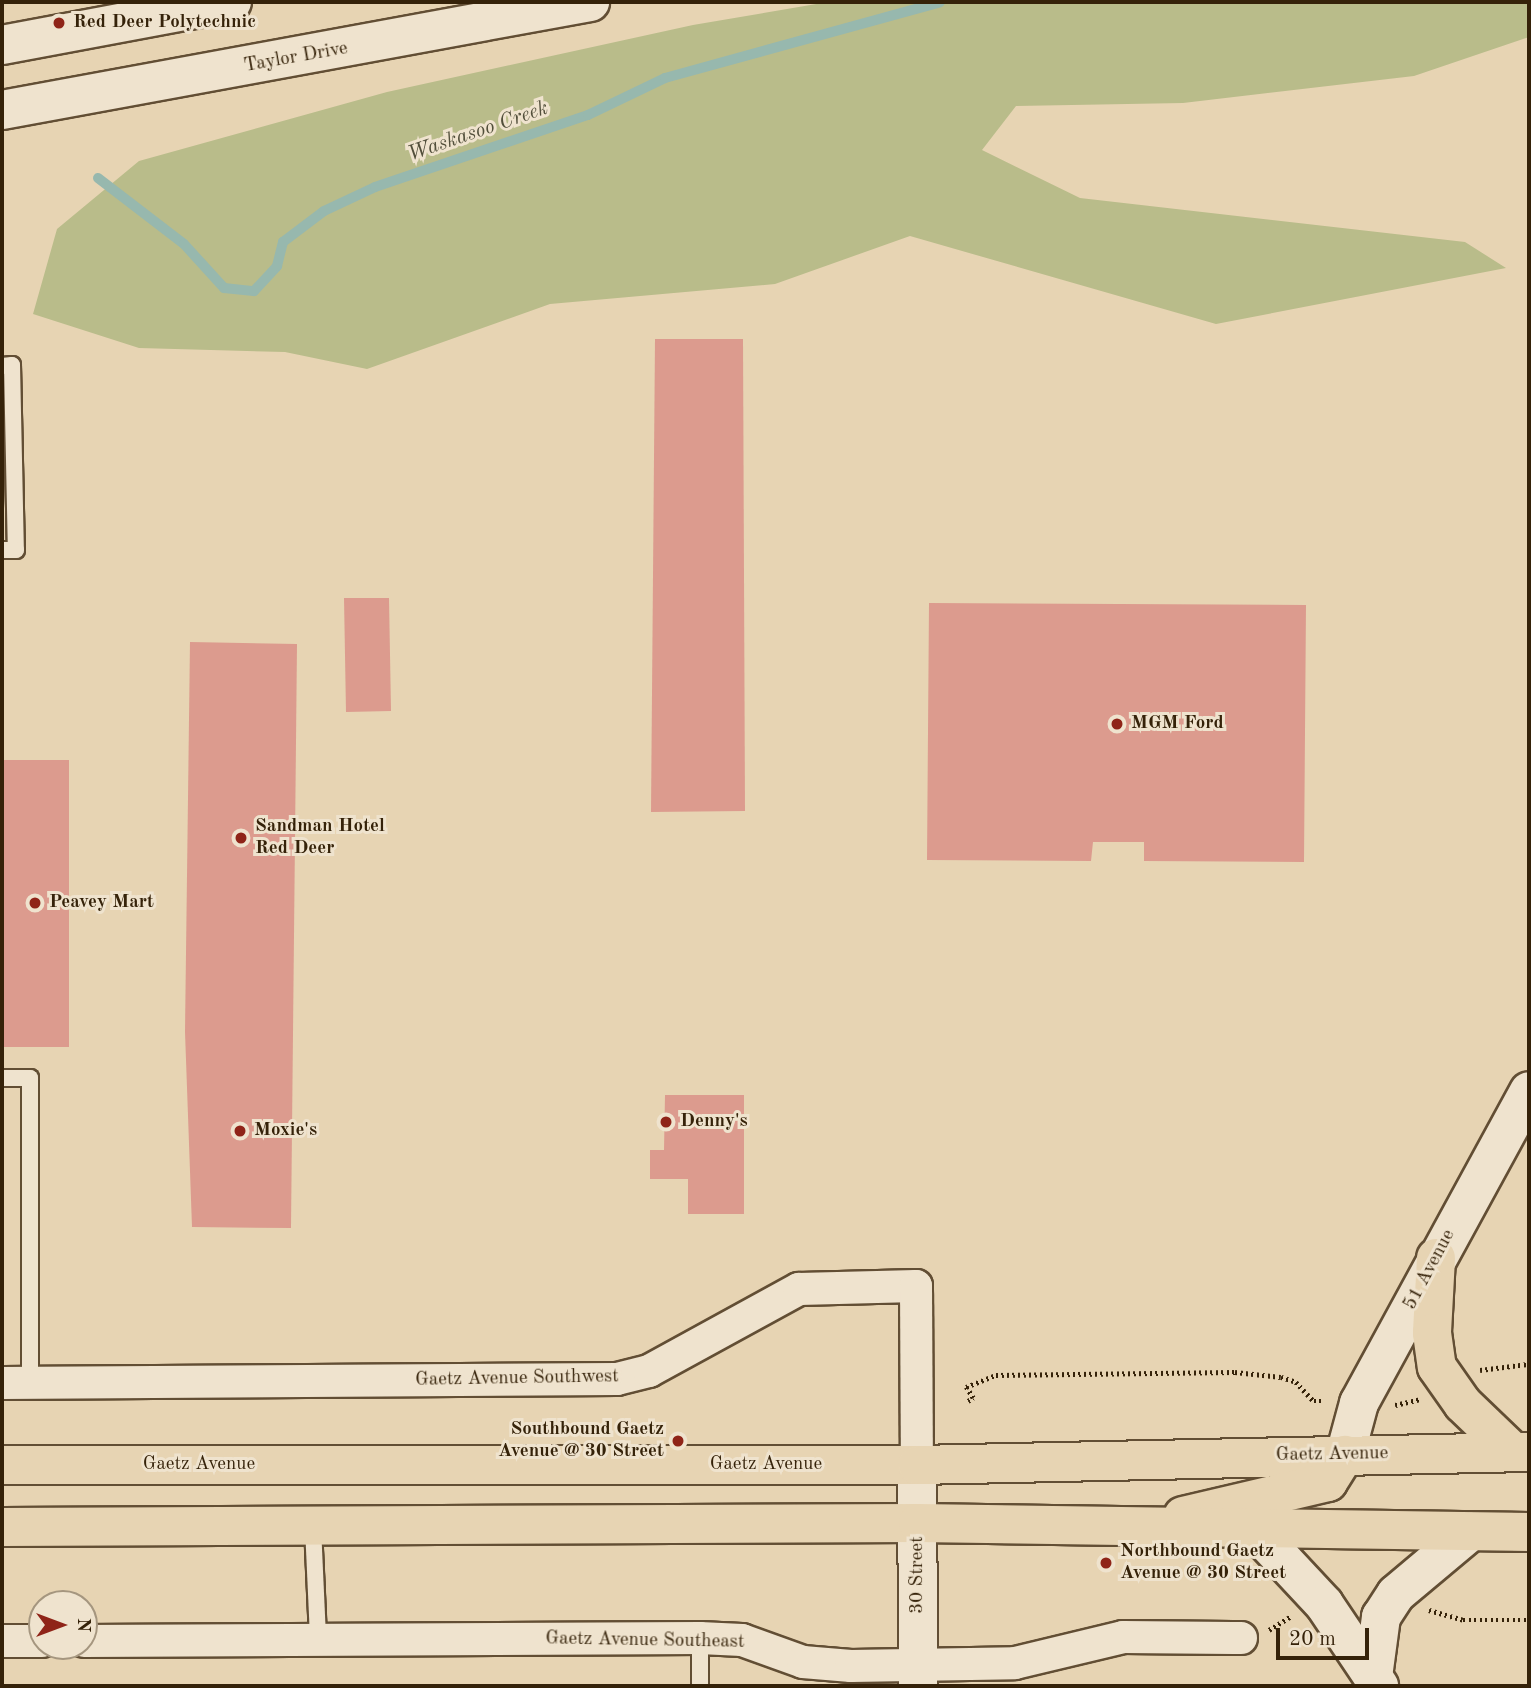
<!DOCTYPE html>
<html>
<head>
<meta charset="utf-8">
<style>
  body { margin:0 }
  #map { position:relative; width:1531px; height:1688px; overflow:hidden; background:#e7d4b3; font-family:"Old Standard TT",serif }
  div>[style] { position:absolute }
  .green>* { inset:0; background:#b9bc8a }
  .stream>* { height:10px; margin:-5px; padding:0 5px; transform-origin:5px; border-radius:5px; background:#97b8ae }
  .building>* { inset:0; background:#dc9b8e }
  .path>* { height:4.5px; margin-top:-2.25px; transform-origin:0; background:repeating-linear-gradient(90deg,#352209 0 2px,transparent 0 5.5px) }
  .roads { filter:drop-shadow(2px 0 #624e34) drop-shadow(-2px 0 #624e34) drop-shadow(0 2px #624e34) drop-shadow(0 -2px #624e34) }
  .service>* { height:16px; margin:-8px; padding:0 8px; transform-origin:8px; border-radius:8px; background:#efe3ce }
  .minor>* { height:32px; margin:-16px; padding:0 16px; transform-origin:16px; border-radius:16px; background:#efe3ce }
  .tertiary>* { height:38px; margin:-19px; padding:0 19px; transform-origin:19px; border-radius:19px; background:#efe3ce }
  .secondary>* { height:38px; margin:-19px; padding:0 19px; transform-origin:19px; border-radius:19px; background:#efe3ce }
  .primary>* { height:38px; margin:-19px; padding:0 19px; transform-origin:19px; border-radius:19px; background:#e7d4b3 }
  .dots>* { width:19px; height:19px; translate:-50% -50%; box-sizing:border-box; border:4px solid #efe3ce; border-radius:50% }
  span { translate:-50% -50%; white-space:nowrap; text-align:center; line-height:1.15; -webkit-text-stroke:6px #efe3ce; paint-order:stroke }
  .poi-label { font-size:19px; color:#352209; font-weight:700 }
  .left { translate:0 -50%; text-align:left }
  .right { translate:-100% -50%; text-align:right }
  .street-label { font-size:19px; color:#352209 }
  .water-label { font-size:21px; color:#524f3b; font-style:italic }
  .frame { position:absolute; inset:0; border:4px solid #352209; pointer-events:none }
  .north { position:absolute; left:28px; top:1590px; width:70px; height:70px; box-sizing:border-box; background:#efe3ce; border:2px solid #a5967f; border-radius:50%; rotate:90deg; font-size:19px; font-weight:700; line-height:28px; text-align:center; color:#352209 }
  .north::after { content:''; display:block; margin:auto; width:24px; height:32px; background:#8f2418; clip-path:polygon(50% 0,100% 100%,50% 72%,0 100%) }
  .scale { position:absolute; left:1276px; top:1628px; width:93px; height:32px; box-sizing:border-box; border:4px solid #352209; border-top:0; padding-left:9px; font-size:21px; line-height:24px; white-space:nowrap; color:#352209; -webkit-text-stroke:5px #efe3ce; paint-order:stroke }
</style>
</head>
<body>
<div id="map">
  <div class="green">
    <div style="clip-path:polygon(828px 2px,1529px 2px,1529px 37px,1414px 76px,1183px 103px,1016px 106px,982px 150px,1080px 198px,1465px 242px,1506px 268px,1216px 324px,910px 236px,775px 284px,550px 304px,367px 369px,285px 352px,139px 348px,33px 314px,57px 229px,139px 161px,387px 92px,693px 25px)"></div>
  </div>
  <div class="stream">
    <div style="left:98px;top:178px;width:108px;rotate:37.5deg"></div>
    <div style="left:184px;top:244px;width:59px;rotate:47.7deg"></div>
    <div style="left:224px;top:288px;width:30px;rotate:6deg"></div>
    <div style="left:254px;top:291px;width:34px;rotate:-47deg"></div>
    <div style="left:277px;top:266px;width:25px;rotate:-76deg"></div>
    <div style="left:283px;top:242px;width:51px;rotate:-37.1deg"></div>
    <div style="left:324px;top:211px;width:56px;rotate:-25.2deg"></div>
    <div style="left:375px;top:187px;width:225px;rotate:-18.7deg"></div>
    <div style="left:588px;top:115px;width:85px;rotate:-25.7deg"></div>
    <div style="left:665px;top:78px;width:285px;rotate:-15.4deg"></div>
  </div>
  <div class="building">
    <div style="clip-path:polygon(655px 339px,743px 339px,745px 811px,651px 812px)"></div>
    <div style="clip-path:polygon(344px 598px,389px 598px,391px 711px,346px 712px)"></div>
    <div style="clip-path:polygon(929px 603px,1306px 605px,1304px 862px,1144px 861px,1144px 842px,1093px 842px,1091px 861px,927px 860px)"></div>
    <div style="clip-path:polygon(190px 642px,297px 644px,291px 1228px,192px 1227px,185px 1032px)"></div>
    <div style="clip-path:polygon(2px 760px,69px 760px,69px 1047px,2px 1047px)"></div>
    <div style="clip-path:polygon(665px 1095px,744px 1095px,744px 1214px,688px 1214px,688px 1179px,650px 1179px,650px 1150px,664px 1150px)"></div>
  </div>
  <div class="path">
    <div style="left:1480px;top:1370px;width:49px;rotate:-7deg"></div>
    <div style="left:968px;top:1401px;width:6px;rotate:-31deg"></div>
    <div style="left:973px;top:1398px;width:13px;rotate:-122deg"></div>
    <div style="left:966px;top:1387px;width:32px;rotate:-22deg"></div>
    <div style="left:996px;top:1375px;width:239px;rotate:-0.7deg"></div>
    <div style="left:1235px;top:1372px;width:46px;rotate:6.2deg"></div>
    <div style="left:1281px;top:1377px;width:16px;rotate:18deg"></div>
    <div style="left:1296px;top:1382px;width:26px;rotate:47deg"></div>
    <div style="left:1314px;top:1401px;width:10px"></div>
    <div style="left:1395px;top:1405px;width:26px;rotate:-13deg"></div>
    <div style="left:1429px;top:1610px;width:35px;rotate:16deg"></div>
    <div style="left:1463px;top:1620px;width:66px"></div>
    <div style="left:1269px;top:1630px;width:26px;rotate:-32deg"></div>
  </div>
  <div class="roads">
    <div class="service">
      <div style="left:2px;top:366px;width:10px;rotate:-6deg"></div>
      <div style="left:12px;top:365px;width:185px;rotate:88.8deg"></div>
      <div style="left:16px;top:550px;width:14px;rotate:180deg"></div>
      <div style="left:2px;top:1078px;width:28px"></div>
      <div style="left:30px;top:1078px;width:305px;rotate:90deg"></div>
      <div style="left:313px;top:1527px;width:112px;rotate:87.4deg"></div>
      <div style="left:700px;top:1638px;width:48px;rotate:90deg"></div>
    </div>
    <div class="minor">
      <div style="left:2px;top:1383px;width:615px;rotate:-0.37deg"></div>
      <div style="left:617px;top:1379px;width:33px;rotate:-14deg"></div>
      <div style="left:649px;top:1371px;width:171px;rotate:-28.7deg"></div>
      <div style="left:799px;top:1289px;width:117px;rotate:-1.5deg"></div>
      <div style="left:916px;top:1286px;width:179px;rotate:89.7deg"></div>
      <div style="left:2px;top:1641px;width:40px"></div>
      <div style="left:84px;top:1641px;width:616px;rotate:-0.28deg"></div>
      <div style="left:700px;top:1638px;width:42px;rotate:2.7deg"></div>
      <div style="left:742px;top:1640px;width:65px;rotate:19.8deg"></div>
      <div style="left:803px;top:1662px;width:48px;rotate:4.8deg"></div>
      <div style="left:851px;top:1666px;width:164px;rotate:-1deg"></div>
      <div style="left:1015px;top:1663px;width:111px;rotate:-13.5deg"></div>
      <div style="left:1123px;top:1637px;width:118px;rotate:0.5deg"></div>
    </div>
    <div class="tertiary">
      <div style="left:1345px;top:1455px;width:54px;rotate:-74.9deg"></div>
      <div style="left:1359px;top:1403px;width:355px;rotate:-61.4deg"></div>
      <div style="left:917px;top:1465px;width:221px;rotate:89.7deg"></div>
      <div style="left:1254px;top:1529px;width:103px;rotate:47deg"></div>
      <div style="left:1324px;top:1604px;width:99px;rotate:56.1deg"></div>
      <div style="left:1373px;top:1677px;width:61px;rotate:-82.4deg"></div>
      <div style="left:1381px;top:1617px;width:27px;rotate:-57deg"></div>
      <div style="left:1396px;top:1594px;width:97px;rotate:-40deg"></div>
    </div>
    <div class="secondary">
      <div style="left:2px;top:45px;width:234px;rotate:-10.6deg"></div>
      <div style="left:2px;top:110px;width:598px;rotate:-10.41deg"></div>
    </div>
    <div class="primary">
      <div style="left:1436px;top:1258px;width:75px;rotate:93.1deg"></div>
      <div style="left:1432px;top:1333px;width:34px;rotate:82deg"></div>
      <div style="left:1437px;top:1367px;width:45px;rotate:54.9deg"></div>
      <div style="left:1463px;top:1404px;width:69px;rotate:43.8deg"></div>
      <div style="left:2px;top:1465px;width:915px"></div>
      <div style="left:917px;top:1465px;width:612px;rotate:-1.22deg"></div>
      <div style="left:1183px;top:1516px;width:149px;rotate:-13.2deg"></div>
      <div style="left:1328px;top:1482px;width:32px;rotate:-58deg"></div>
      <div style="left:2px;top:1527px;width:916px;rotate:-0.25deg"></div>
      <div style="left:918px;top:1523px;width:611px;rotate:0.84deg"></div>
    </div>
  </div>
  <div class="dots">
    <div style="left:59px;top:23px;background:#8f2418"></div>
    <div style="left:1117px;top:724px;background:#8f2418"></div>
    <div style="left:241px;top:838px;background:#8f2418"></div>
    <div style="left:35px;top:903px;background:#8f2418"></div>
    <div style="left:666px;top:1122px;background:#8f2418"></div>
    <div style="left:240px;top:1131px;background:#8f2418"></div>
    <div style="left:678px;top:1441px;background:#8f2418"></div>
    <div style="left:1106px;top:1563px;background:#8f2418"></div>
  </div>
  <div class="poi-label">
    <span class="left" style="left:73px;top:23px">Red Deer Polytechnic</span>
    <span class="left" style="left:1131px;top:724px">MGM Ford</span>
    <span class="left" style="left:255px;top:838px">Sandman Hotel<br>Red Deer</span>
    <span class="left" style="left:49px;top:903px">Peavey Mart</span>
    <span class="left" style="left:680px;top:1122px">Denny's</span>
    <span class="left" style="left:254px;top:1131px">Moxie's</span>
    <span class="right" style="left:664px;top:1441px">Southbound Gaetz<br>Avenue @ 30 Street</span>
    <span class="left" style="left:1120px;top:1563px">Northbound Gaetz<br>Avenue @ 30 Street</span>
  </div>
  <div class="street-label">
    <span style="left:296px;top:58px;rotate:-10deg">Taylor Drive</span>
    <span style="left:1430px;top:1270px;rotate:-62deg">51 Avenue</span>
    <span style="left:517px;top:1379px;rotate:-1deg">Gaetz Avenue Southwest</span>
    <span style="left:1332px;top:1455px;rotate:-1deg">Gaetz Avenue</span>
    <span style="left:199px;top:1465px">Gaetz Avenue</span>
    <span style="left:766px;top:1465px">Gaetz Avenue</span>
    <span style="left:918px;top:1575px;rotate:-90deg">30 Street</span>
    <span style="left:645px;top:1641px;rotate:1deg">Gaetz Avenue Southeast</span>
  </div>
  <div class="water-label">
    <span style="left:478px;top:132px;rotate:-19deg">Waskasoo Creek</span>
  </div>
  <div class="frame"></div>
  <div class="north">N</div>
  <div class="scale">20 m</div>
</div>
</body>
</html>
